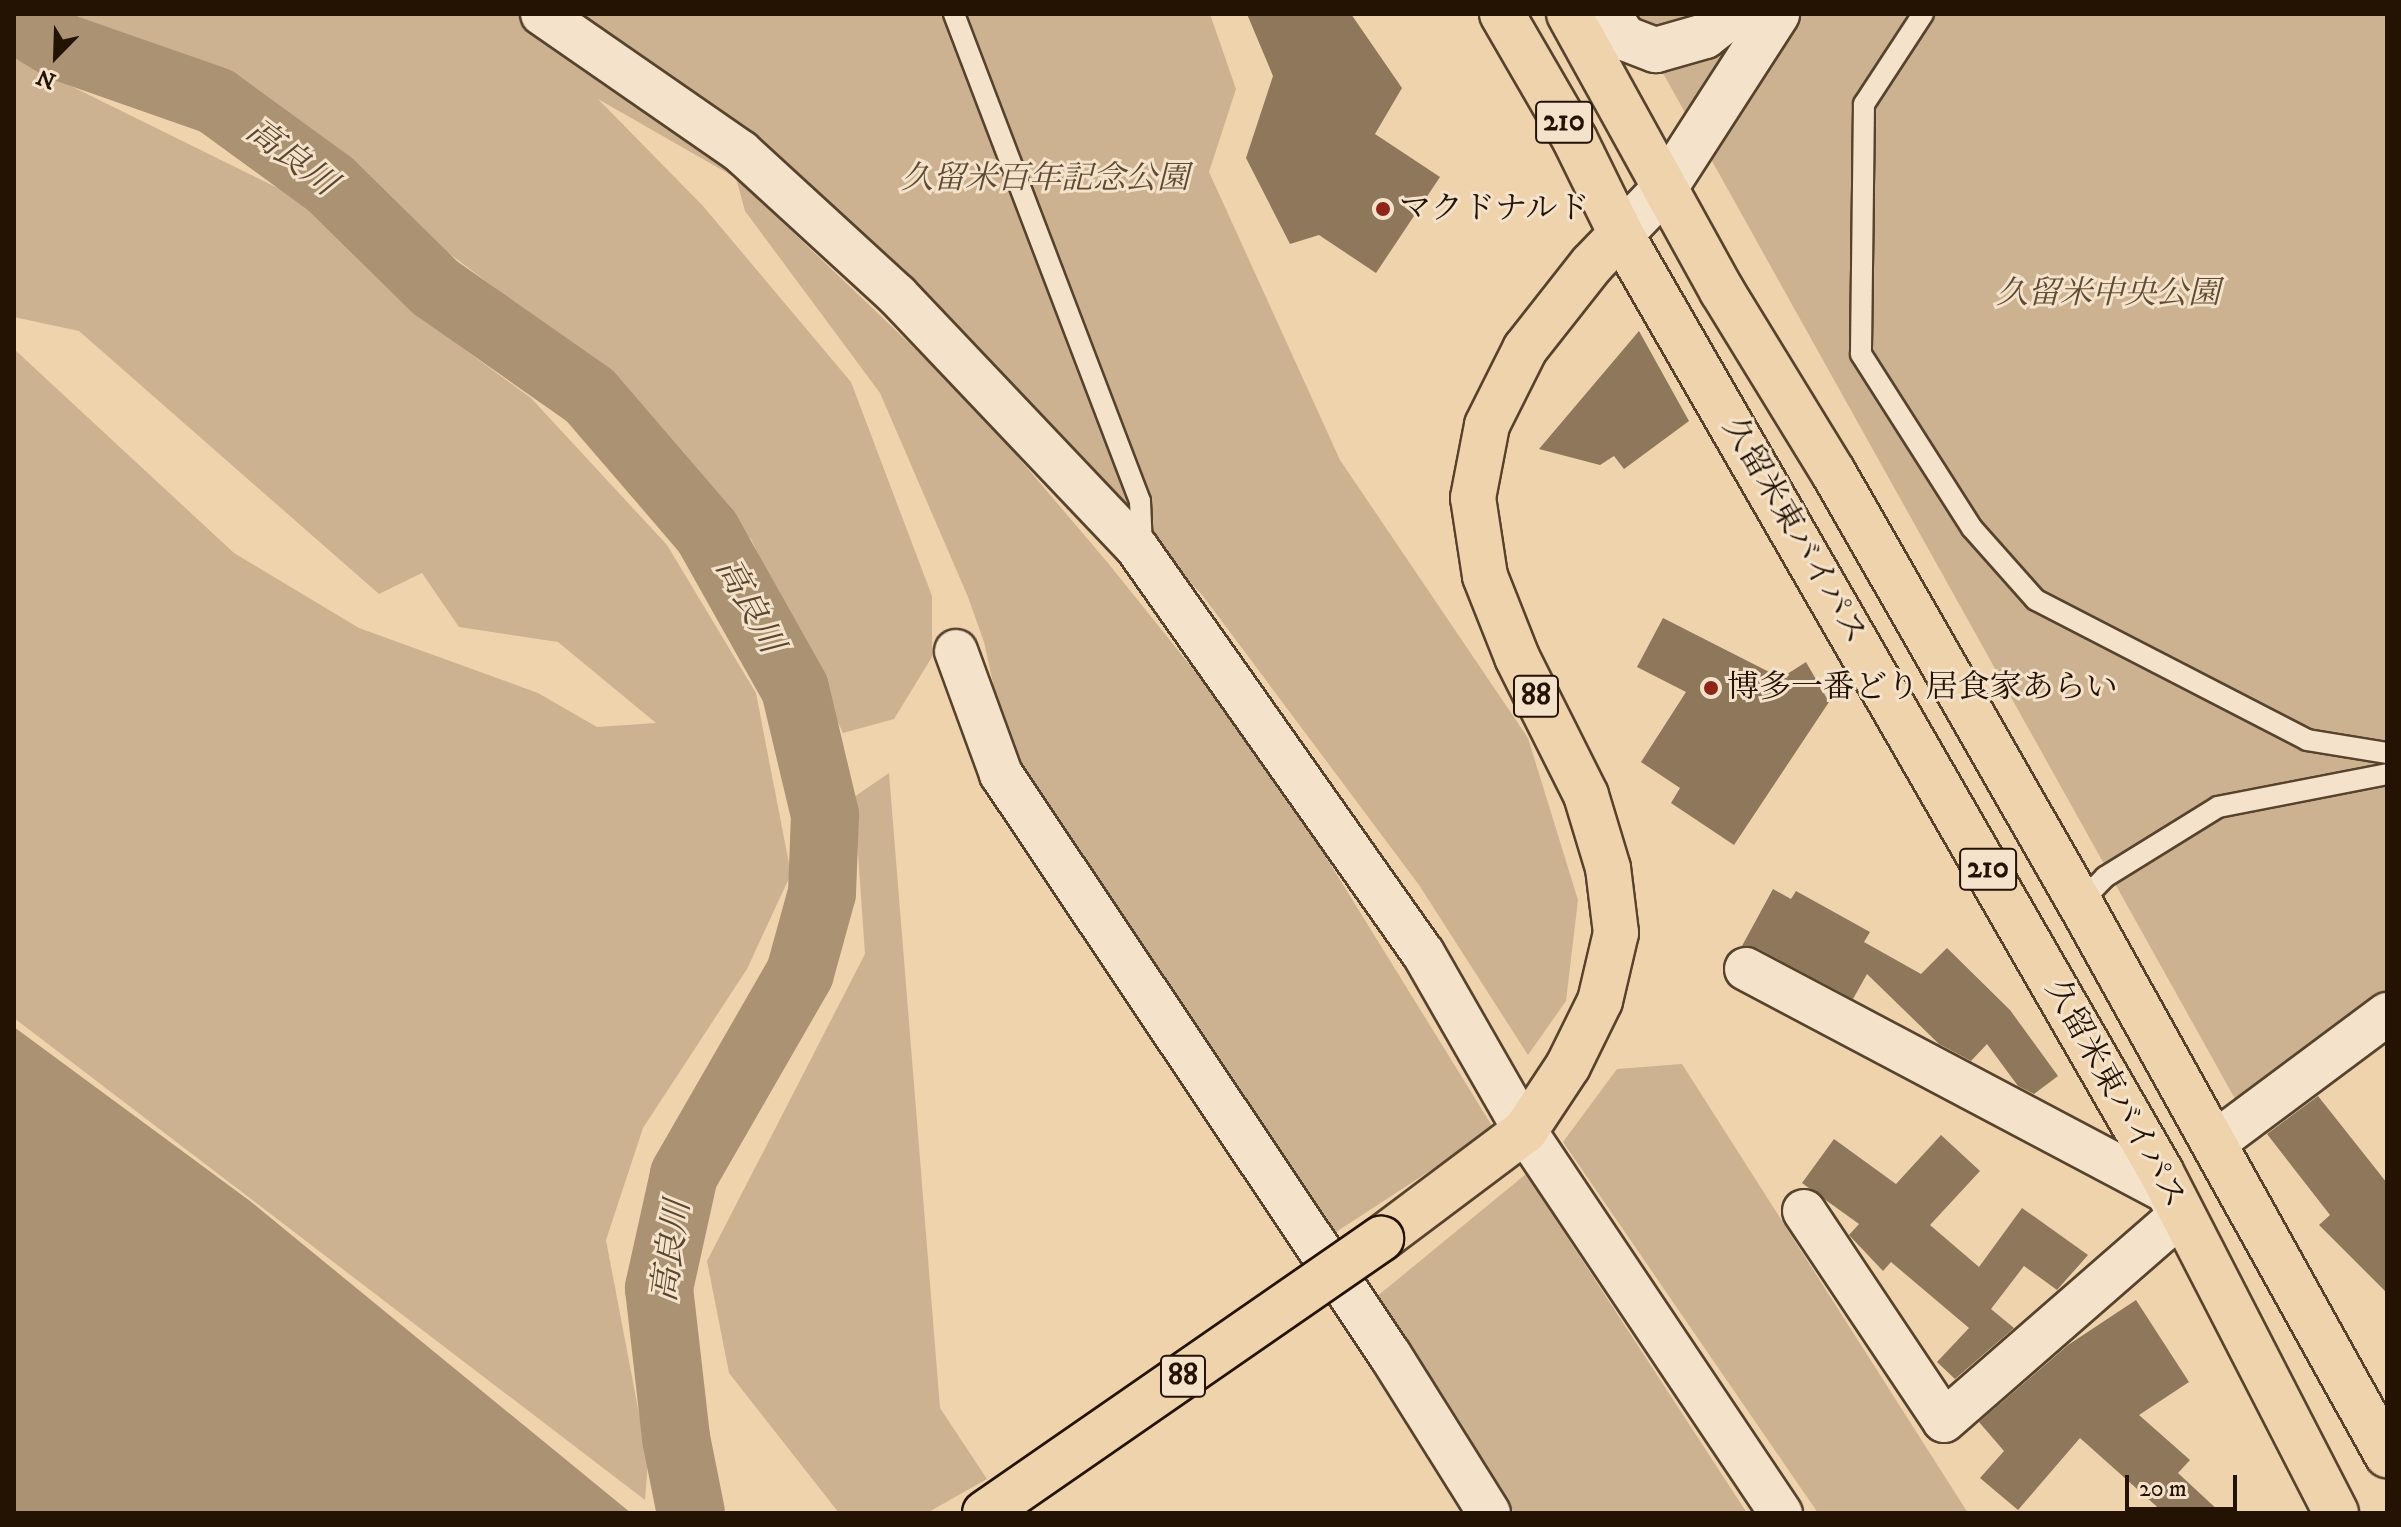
<!DOCTYPE html>
<html>
<head>
<meta charset="utf-8">
<style>
  body { margin:0 }
  #map { position:relative; width:2401px; height:1527px; overflow:hidden; background:#efd3ad; font-family:"IM FELL DW Pica","Noto Serif JP",serif }
  div>[style] { position:absolute }
  .green>* { inset:0; background:#ccb290 }
  .water>* { inset:0; background:#aa9273 }
  .river>* { height:68px; margin:-34px; padding:0 34px; transform-origin:34px; border-radius:34px; background:#aa9273 }
  .building>* { inset:0; background:#8e775b }
  .roads { filter:drop-shadow(2px 0 #57432d) drop-shadow(-2px 0 #57432d) drop-shadow(0 2px #57432d) drop-shadow(0 -2px #57432d) }
  .service>* { height:20px; margin:-10px; padding:0 10px; transform-origin:10px; border-radius:10px; background:#f5e2ca }
  .minor>* { height:42px; margin:-21px; padding:0 21px; transform-origin:21px; border-radius:21px; background:#f5e2ca }
  .tertiary>* { height:44px; margin:-22px; padding:0 22px; transform-origin:22px; border-radius:22px; background:#f5e2ca }
  .primary>* { height:44px; margin:-22px; padding:0 22px; transform-origin:22px; border-radius:22px; background:#efd3ad }
  .trunk>* { height:44px; margin:-22px; padding:0 22px; transform-origin:22px; border-radius:22px; background:#efd3ad }
  .bridges { filter:drop-shadow(2px 0 #241302) drop-shadow(-2px 0 #241302) drop-shadow(0 2px #241302) drop-shadow(0 -2px #241302) }
  .primary-bridge>* { height:44px; margin:-22px; padding:0 22px; transform-origin:22px; border-radius:22px; background:#efd3ad }
  .dots>* { width:22px; height:22px; translate:-50% -50%; box-sizing:border-box; border:4px solid #f5e2ca; border-radius:50% }
  span { translate:-50% -50%; white-space:nowrap; text-align:center; line-height:1.15; -webkit-text-stroke:6px #f5e2ca; paint-order:stroke }
  .shield-label span { padding:2px 6px; background:#f5e2ca; border:2px solid; border-radius:6px; -webkit-text-stroke-width:0 }
  .shield-label { font-size:30px; color:#241302; font-weight:700 }
  .park-label { font-size:32px; color:#5f4b34; font-style:italic }
  .poi-label { font-size:32px; color:#241302 }
  .left { translate:0 -50%; text-align:left }
  .street-label { font-size:32px; color:#241302 }
  .water-label { font-size:34px; color:#5a462f; font-style:italic }
  .frame { position:absolute; inset:0; border:16px solid #241302; pointer-events:none }
  .north { position:absolute; left:16px; top:16px; width:80px; height:80px; -webkit-text-stroke:6px #f5e2ca; paint-order:stroke; rotate:203deg; font-size:22px; font-weight:700; line-height:32px; text-align:center; color:#241302 }
  .north::after { content:''; display:block; margin:auto; width:28px; height:36px; background:#241302; clip-path:polygon(50% 0,100% 100%,50% 72%,0 100%) }
  .scale { position:absolute; left:2125px; top:1475px; width:112px; height:36px; box-sizing:border-box; border:4px solid #241302; border-top:0; padding-left:10px; font-size:24px; line-height:28px; white-space:nowrap; color:#241302; -webkit-text-stroke:6px #f5e2ca; paint-order:stroke }
</style>
</head>
<body>
<div id="map">
  <div class="green">
    <div style="clip-path:polygon(52px 14px,1210px 14px,1236px 89px,1209px 172px,1340px 460px,1528px 738px,1578px 900px,1566px 1001px,1528px 1055px,1419px 885px,1203px 596px,912px 277px,784px 167px,737px 179px,972px 403px,1108px 563px,1266px 760px,1494px 1129px,1333px 1234px,1011px 765px,984px 642px,968px 597px,880px 393px,745px 211px,736px 178px,598px 99px,703px 206px,851px 382px,932px 596px,932px 657px,894px 719px,843px 733px,751px 539px,556px 334px,219px 80px)"></div>
    <div style="clip-path:polygon(1630px 14px,2387px 14px,2387px 994px,2239px 1106px)"></div>
    <div style="clip-path:polygon(14px 58px,296px 197px,428px 323px,531px 398px,667px 545px,756px 693px,791px 874px,747px 969px,643px 1128px,606px 1240px,648px 1461px,645px 1500px,14px 1018px,14px 349px,234px 553px,359px 628px,538px 693px,597px 727px,656px 723px,558px 642px,459px 627px,422px 573px,379px 594px,79px 331px,14px 317px)"></div>
    <div style="clip-path:polygon(889px 773px,940px 1408px,987px 1479px,927px 1513px,839px 1513px,729px 1373px,707px 1261px,865px 954px,854px 797px)"></div>
    <div style="clip-path:polygon(1682px 1064px,1968px 1513px,1818px 1513px,1563px 1142px,1617px 1069px)"></div>
    <div style="clip-path:polygon(1526px 1174px,1747px 1513px,1515px 1513px,1375px 1298px)"></div>
  </div>
  <div class="water">
    <div style="clip-path:polygon(14px 1027px,250px 1201px,631px 1513px,14px 1513px)"></div>
  </div>
  <div class="river">
    <div style="left:14px;top:18px;width:56px;rotate:31.1deg"></div>
    <div style="left:62px;top:47px;width:163px;rotate:19.3deg"></div>
    <div style="left:216px;top:101px;width:141px;rotate:36.1deg"></div>
    <div style="left:330px;top:184px;width:148px;rotate:44.5deg"></div>
    <div style="left:436px;top:288px;width:188px;rotate:35deg"></div>
    <div style="left:590px;top:396px;width:179px;rotate:49.3deg"></div>
    <div style="left:707px;top:532px;width:180px;rotate:60.7deg"></div>
    <div style="left:795px;top:689px;width:130px;rotate:76.6deg"></div>
    <div style="left:825px;top:815px;width:78px;rotate:92.2deg"></div>
    <div style="left:822px;top:893px;width:83px;rotate:105.4deg"></div>
    <div style="left:800px;top:973px;width:233px;rotate:119.9deg"></div>
    <div style="left:684px;top:1175px;width:116px;rotate:102.5deg"></div>
    <div style="left:659px;top:1288px;width:151px;rotate:83.5deg"></div>
    <div style="left:676px;top:1438px;width:76px;rotate:78.7deg"></div>
  </div>
  <div class="building">
    <div style="clip-path:polygon(1247px 14px,1351px 14px,1402px 88px,1375px 134px,1440px 177px,1376px 273px,1319px 235px,1290px 244px,1246px 158px,1273px 76px)"></div>
    <div style="clip-path:polygon(1639px 331px,1689px 421px,1624px 469px,1614px 456px,1600px 465px,1539px 449px)"></div>
    <div style="clip-path:polygon(1663px 618px,1781px 678px,1806px 662px,1829px 702px,1734px 845px,1671px 803px,1680px 788px,1641px 762px,1686px 692px,1637px 667px)"></div>
    <div style="clip-path:polygon(1773px 889px,1791px 899px,1796px 891px,1870px 932px,1864px 942px,1921px 974px,1947px 948px,2010px 1010px,2058px 1076px,2034px 1094px,2018px 1086px,1987px 1044px,1971px 1061px,1939px 1044px,1867px 974px,1853px 999px,1757px 948px,1742px 946px)"></div>
    <div style="clip-path:polygon(2318px 1096px,2387px 1183px,2387px 1293px,2319px 1225px,2330px 1215px,2267px 1134px)"></div>
    <div style="clip-path:polygon(1941px 1135px,1980px 1171px,1930px 1225px,1979px 1267px,2022px 1208px,2088px 1255px,2057px 1290px,2024px 1266px,1991px 1309px,2014px 1328px,1955px 1379px,1937px 1362px,1969px 1328px,1891px 1262px,1883px 1271px,1849px 1235px,1859px 1224px,1802px 1183px,1834px 1139px,1896px 1184px)"></div>
    <div style="clip-path:polygon(2136px 1300px,2189px 1382px,2139px 1415px,2190px 1460px,2178px 1473px,2221px 1513px,2164px 1513px,2080px 1438px,2018px 1510px,1980px 1478px,2004px 1451px,1979px 1422px,2068px 1345px)"></div>
  </div>
  <div class="roads">
    <div class="service">
      <div style="left:954px;top:14px;width:521px;rotate:69.1deg"></div>
      <div style="left:1140px;top:501px;width:47px;rotate:87.6deg"></div>
      <div style="left:1923px;top:14px;width:108px;rotate:123.2deg"></div>
      <div style="left:1864px;top:104px;width:250px;rotate:90.7deg"></div>
      <div style="left:1861px;top:354px;width:206px;rotate:57.5deg"></div>
      <div style="left:1972px;top:528px;width:96px;rotate:48.4deg"></div>
      <div style="left:2036px;top:600px;width:305px;rotate:27.3deg"></div>
      <div style="left:2307px;top:740px;width:81px;rotate:9.2deg"></div>
      <div style="left:2080px;top:903px;width:36px;rotate:-46deg"></div>
      <div style="left:2105px;top:877px;width:133px;rotate:-31.8deg"></div>
      <div style="left:2218px;top:807px;width:172px;rotate:-11deg"></div>
    </div>
    <div class="minor">
      <div style="left:542px;top:14px;width:242px;rotate:34.7deg"></div>
      <div style="left:741px;top:152px;width:212px;rotate:42.5deg"></div>
      <div style="left:897px;top:295px;width:349px;rotate:46.5deg"></div>
      <div style="left:1137px;top:548px;width:496px;rotate:54.8deg"></div>
      <div style="left:1423px;top:953px;width:205px;rotate:60.2deg"></div>
      <div style="left:1525px;top:1131px;width:460px;rotate:56.2deg"></div>
      <div style="left:956px;top:651px;width:131px;rotate:69.9deg"></div>
      <div style="left:1001px;top:774px;width:699px;rotate:56.2deg"></div>
      <div style="left:1390px;top:1355px;width:186px;rotate:57.9deg"></div>
      <div style="left:1746px;top:969px;width:476px;rotate:27.9deg"></div>
      <div style="left:2167px;top:1192px;width:26px;rotate:61deg"></div>
      <div style="left:2214px;top:1143px;width:216px;rotate:-36.7deg"></div>
      <div style="left:1804px;top:1211px;width:252px;rotate:56.3deg"></div>
      <div style="left:1944px;top:1421px;width:313px;rotate:-41.1deg"></div>
    </div>
    <div class="tertiary">
      <div style="left:1608px;top:14px;width:29px;rotate:56deg"></div>
      <div style="left:1624px;top:38px;width:34px;rotate:21deg"></div>
      <div style="left:1656px;top:50px;width:51px;rotate:-15.9deg"></div>
      <div style="left:1705px;top:36px;width:36px;rotate:-38deg"></div>
      <div style="left:1621px;top:234px;width:64px;rotate:-46.3deg"></div>
      <div style="left:1665px;top:188px;width:207px;rotate:-57.2deg"></div>
    </div>
    <div class="primary">
      <div style="left:1381px;top:1239px;width:180px;rotate:-36.9deg"></div>
      <div style="left:1525px;top:1131px;width:78px;rotate:-56.5deg"></div>
      <div style="left:1568px;top:1066px;width:72px;rotate:-63.8deg"></div>
      <div style="left:1600px;top:1001px;width:70px;rotate:-76.8deg"></div>
      <div style="left:1616px;top:933px;width:65px;rotate:-97deg"></div>
      <div style="left:1608px;top:868px;width:76px;rotate:-106.8deg"></div>
      <div style="left:1586px;top:795px;width:154px;rotate:-116.6deg"></div>
      <div style="left:1517px;top:657px;width:87px;rotate:-111.6deg"></div>
      <div style="left:1485px;top:576px;width:79px;rotate:-98.7deg"></div>
      <div style="left:1473px;top:498px;width:74px;rotate:-79.1deg"></div>
      <div style="left:1487px;top:425px;width:85px;rotate:-63.4deg"></div>
      <div style="left:1525px;top:349px;width:108px;rotate:-51.8deg"></div>
      <div style="left:1592px;top:264px;width:42px;rotate:-46deg"></div>
    </div>
    <div class="trunk">
      <div style="left:1502px;top:14px;width:146px;rotate:59.9deg"></div>
      <div style="left:1575px;top:140px;width:105px;rotate:63.9deg"></div>
      <div style="left:1621px;top:234px;width:1082px;rotate:60.07deg"></div>
      <div style="left:2161px;top:1172px;width:383px;rotate:62.8deg"></div>
      <div style="left:1569px;top:14px;width:316px;rotate:61.1deg"></div>
      <div style="left:1722px;top:291px;width:212px;rotate:58.5deg"></div>
      <div style="left:1833px;top:472px;width:497px;rotate:60.2deg"></div>
      <div style="left:2080px;top:903px;width:632px;rotate:60.92deg"></div>
    </div>
  </div>
  <div class="bridges">
    <div class="primary-bridge">
      <div style="left:985px;top:1513px;width:482px;rotate:-34.7deg"></div>
    </div>
  </div>
  <div class="dots">
    <div style="left:1383px;top:209px;background:#8f2418"></div>
    <div style="left:1711px;top:688px;background:#8f2418"></div>
  </div>
  <div class="shield-label">
    <span style="left:1564px;top:122px">210</span>
    <span style="left:1536px;top:696px">88</span>
    <span style="left:1988px;top:869px">210</span>
    <span style="left:1183px;top:1376px">88</span>
  </div>
  <div class="park-label">
    <span style="left:1045px;top:179px">久留米百年記念公園</span>
    <span style="left:2108px;top:294px">久留米中央公園</span>
  </div>
  <div class="poi-label">
    <span class="left" style="left:1399px;top:209px">マクドナルド</span>
    <span class="left" style="left:1727px;top:688px">博多一番どり 居食家あらい</span>
  </div>
  <div class="street-label">
    <span style="left:1794px;top:531px;rotate:60deg">久留米東バイパス</span>
    <span style="left:2115px;top:1094px;rotate:61deg">久留米東バイパス</span>
  </div>
  <div class="water-label">
    <span style="left:291px;top:158px;rotate:37deg">高良川</span>
    <span style="left:749px;top:606px;rotate:61deg">高良川</span>
    <span style="left:672px;top:1251px;rotate:-82deg">高良川</span>
  </div>
  <div class="frame"></div>
  <div class="north">N</div>
  <div class="scale">20 m</div>
</div>
</body>
</html>
